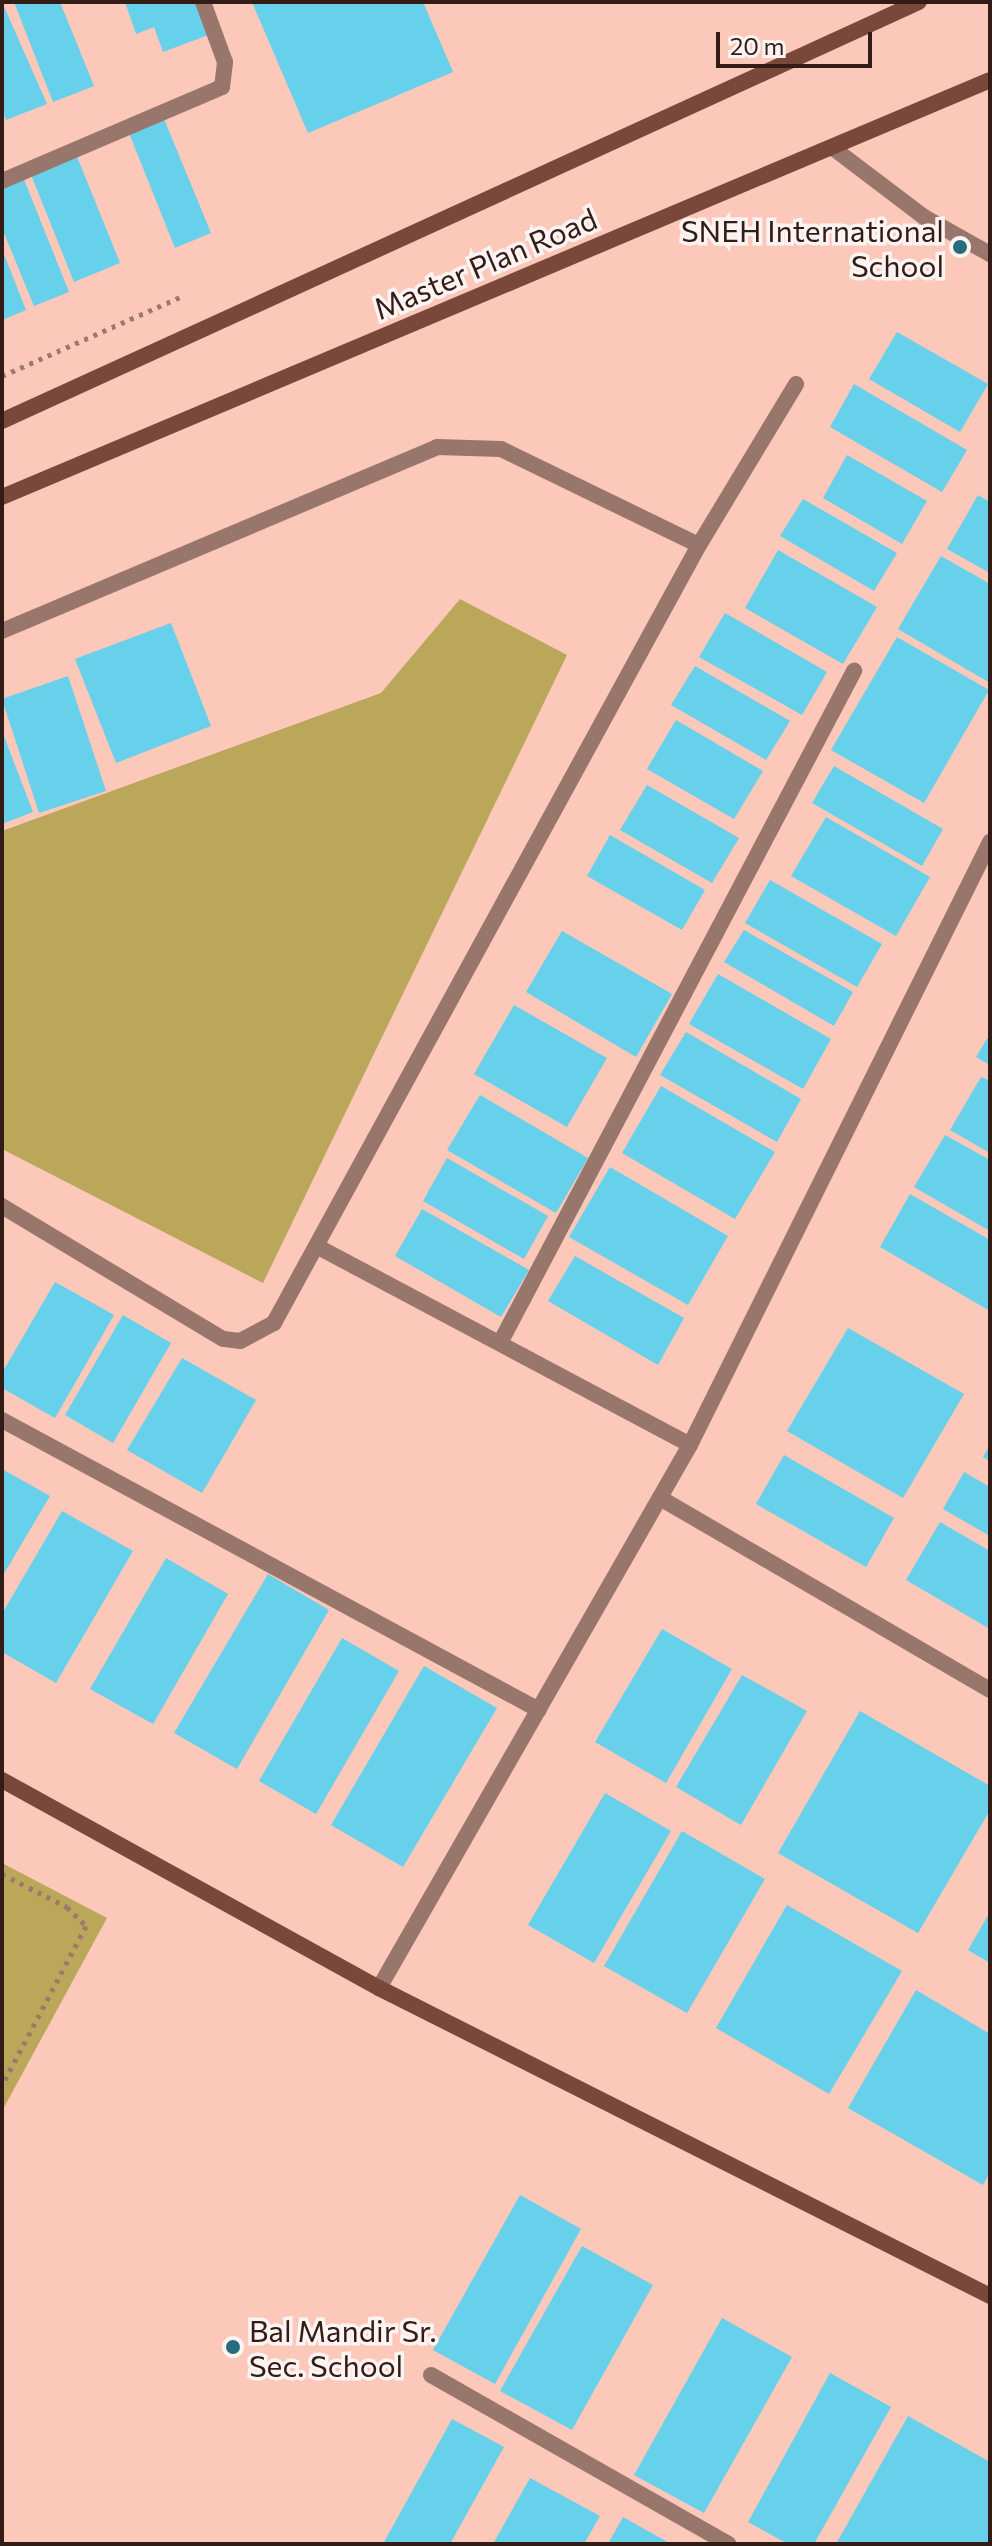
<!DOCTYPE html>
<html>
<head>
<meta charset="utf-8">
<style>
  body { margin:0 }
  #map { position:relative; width:992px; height:2546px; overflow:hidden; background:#fbc8ba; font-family:Commissioner,sans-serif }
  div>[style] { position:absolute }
  .green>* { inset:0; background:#baa75a }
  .building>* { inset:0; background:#67d0ea }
  .path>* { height:5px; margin-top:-2.5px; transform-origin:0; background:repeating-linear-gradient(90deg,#9e786d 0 4px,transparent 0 10px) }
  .lane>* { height:16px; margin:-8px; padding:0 8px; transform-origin:8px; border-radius:8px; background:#99766c }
  .street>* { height:16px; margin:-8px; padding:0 8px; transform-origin:8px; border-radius:8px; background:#99766c }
  .secondary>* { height:16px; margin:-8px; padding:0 8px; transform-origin:8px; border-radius:8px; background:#79483b }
  .dots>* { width:22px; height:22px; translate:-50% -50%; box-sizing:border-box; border:4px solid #fbf4f3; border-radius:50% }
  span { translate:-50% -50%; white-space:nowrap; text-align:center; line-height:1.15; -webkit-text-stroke:7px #fbf4f3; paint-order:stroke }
  .poi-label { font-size:30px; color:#341c16 }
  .right { translate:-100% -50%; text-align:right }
  .left { translate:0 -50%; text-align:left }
  .street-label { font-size:30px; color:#341c16 }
  .frame { position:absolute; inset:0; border:4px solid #341c16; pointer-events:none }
  .scale { position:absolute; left:716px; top:32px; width:156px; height:36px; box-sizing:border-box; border:4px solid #341c16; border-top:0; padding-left:10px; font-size:24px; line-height:28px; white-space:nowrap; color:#341c16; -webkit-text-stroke:6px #fbf4f3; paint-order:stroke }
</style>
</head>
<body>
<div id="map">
  <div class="green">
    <div style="clip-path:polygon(460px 599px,567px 655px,263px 1283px,2px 1149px,2px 831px,381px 693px)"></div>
    <div style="clip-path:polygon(2px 1863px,107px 1918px,2px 2111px)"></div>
  </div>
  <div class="building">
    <div style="clip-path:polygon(2px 2px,47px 104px,6px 120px,2px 108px)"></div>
    <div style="clip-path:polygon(14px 2px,60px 2px,94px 86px,53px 102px)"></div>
    <div style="clip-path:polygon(125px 2px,199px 2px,211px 34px,163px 52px,154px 27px,136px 34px)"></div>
    <div style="clip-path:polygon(252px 2px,423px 2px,453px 72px,308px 133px)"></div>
    <div style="clip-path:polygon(164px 119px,211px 233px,175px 248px,129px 133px)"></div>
    <div style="clip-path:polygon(76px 154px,120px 263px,74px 282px,30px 172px)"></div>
    <div style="clip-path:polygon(23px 177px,69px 292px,34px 306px,2px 228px,2px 186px)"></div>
    <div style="clip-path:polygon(2px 249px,26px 310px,2px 320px)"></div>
    <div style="clip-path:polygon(897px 332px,988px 384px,960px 432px,869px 379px)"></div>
    <div style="clip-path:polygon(854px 384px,967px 450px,942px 492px,830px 427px)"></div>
    <div style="clip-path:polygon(847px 455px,927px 501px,902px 544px,823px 498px)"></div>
    <div style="clip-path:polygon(978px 495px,990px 502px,990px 573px,947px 549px)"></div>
    <div style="clip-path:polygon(803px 499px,897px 553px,874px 591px,780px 536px)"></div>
    <div style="clip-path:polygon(778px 550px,877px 607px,843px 664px,745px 608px)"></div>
    <div style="clip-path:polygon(941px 556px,990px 584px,990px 683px,898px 629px)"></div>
    <div style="clip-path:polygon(725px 613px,827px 672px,802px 715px,699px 657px)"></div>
    <div style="clip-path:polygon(171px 623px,211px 726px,116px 763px,75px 659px)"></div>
    <div style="clip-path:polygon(897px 637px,989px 690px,924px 803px,831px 750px)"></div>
    <div style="clip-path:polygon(695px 666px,790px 721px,766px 760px,671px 705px)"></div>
    <div style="clip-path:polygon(68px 676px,106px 791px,39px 813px,2px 699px)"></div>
    <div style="clip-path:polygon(676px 720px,763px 771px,734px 819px,647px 769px)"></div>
    <div style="clip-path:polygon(2px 731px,33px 812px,2px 824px)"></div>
    <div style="clip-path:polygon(834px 766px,943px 829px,922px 866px,812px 803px)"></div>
    <div style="clip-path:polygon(647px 785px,739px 838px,712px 883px,620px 830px)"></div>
    <div style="clip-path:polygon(826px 817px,930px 877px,896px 936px,791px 876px)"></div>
    <div style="clip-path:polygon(610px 835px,705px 890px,682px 930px,587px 876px)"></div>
    <div style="clip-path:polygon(770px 880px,882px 944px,857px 987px,745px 923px)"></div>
    <div style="clip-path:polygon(744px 930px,853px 992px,834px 1026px,724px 962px)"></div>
    <div style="clip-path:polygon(562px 931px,672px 994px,636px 1057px,526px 992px)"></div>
    <div style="clip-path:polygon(718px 974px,831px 1039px,803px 1089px,689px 1024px)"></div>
    <div style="clip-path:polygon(514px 1005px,607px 1058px,567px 1127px,474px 1074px)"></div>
    <div style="clip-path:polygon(686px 1032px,801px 1099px,777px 1142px,660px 1075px)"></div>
    <div style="clip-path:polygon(990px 1034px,990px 1065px,976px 1057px)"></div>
    <div style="clip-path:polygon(981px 1077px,990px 1081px,990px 1153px,950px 1130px)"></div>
    <div style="clip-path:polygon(661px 1086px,775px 1152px,735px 1219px,622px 1153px)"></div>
    <div style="clip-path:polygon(480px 1095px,588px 1158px,556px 1213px,447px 1150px)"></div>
    <div style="clip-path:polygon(945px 1135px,990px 1160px,990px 1231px,914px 1187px)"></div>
    <div style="clip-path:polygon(447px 1158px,548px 1216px,524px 1259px,423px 1201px)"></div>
    <div style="clip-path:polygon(610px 1167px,728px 1236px,688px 1305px,569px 1237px)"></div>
    <div style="clip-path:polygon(910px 1194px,990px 1240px,990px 1311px,880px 1247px)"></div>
    <div style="clip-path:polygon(422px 1209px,529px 1270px,501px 1317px,395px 1256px)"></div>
    <div style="clip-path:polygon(575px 1256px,684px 1318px,658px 1365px,548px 1301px)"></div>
    <div style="clip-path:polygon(55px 1282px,114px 1315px,55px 1418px,2px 1388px,2px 1373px)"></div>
    <div style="clip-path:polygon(123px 1315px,171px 1343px,113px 1443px,65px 1415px)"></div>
    <div style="clip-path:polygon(848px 1328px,964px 1394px,903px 1498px,787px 1431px)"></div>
    <div style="clip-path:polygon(182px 1358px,256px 1400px,202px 1493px,127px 1450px)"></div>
    <div style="clip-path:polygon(990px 1445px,990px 1461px,983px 1457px)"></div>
    <div style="clip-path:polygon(784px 1455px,894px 1518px,866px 1567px,756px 1504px)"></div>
    <div style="clip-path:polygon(2px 1469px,50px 1496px,2px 1577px)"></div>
    <div style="clip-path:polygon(964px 1472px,990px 1487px,990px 1536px,943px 1509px)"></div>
    <div style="clip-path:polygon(62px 1511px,133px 1551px,56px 1683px,2px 1652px,2px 1614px)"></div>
    <div style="clip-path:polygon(940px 1522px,990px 1551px,990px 1629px,906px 1580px)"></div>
    <div style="clip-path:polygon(166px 1558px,228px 1594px,153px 1724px,90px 1689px)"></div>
    <div style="clip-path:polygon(268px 1574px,329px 1610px,237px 1769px,174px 1733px)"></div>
    <div style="clip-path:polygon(662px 1629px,732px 1669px,666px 1783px,595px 1742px)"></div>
    <div style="clip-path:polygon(342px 1638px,399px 1671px,316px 1814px,259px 1781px)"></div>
    <div style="clip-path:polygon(424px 1666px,497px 1708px,403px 1867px,331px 1825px)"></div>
    <div style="clip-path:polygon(742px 1675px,807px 1711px,741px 1825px,676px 1787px)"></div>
    <div style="clip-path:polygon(860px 1711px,990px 1786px,990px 1810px,918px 1933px,778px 1853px)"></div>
    <div style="clip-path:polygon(605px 1793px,671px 1831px,594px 1963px,528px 1925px)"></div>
    <div style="clip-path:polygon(682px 1831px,765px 1879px,687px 2013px,604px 1966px)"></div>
    <div style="clip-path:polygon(787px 1905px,902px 1971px,829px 2094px,716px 2028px)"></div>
    <div style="clip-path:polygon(990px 1912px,990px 1963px,968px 1950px)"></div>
    <div style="clip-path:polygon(916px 1990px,990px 2034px,990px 2172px,983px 2185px,848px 2108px)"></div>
    <div style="clip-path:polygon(520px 2195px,581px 2229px,495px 2384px,433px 2350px)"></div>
    <div style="clip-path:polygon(582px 2246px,653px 2285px,572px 2430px,500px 2391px)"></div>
    <div style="clip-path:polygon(722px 2318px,792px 2357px,704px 2513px,634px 2475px)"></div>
    <div style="clip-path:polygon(830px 2373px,891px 2407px,814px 2544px,788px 2544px,748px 2522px)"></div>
    <div style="clip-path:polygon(908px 2416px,990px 2462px,990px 2544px,836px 2544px)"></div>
    <div style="clip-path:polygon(452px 2419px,504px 2447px,450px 2544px,383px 2544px)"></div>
    <div style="clip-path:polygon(530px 2478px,600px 2516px,584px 2544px,493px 2544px)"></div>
    <div style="clip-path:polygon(623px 2517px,671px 2544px,608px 2544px)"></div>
  </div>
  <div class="path">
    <div style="left:2px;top:376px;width:195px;rotate:-23.9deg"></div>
    <div style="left:2px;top:1874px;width:73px;rotate:26.9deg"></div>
    <div style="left:67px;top:1907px;width:27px;rotate:45deg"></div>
    <div style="left:86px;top:1926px;width:180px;rotate:117.8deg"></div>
  </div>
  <div class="lane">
    <div style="left:833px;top:148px;width:114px;rotate:37.2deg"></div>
    <div style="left:924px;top:217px;width:76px;rotate:29.3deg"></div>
  </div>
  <div class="street">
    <div style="left:2px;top:181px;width:239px;rotate:-23.1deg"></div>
    <div style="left:222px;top:87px;width:25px;rotate:-83deg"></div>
    <div style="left:225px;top:62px;width:64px;rotate:-110.1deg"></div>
    <div style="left:699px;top:545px;width:188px;rotate:-58.9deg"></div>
    <div style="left:2px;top:631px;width:472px;rotate:-22.9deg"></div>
    <div style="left:437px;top:447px;width:64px;rotate:1.8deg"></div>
    <div style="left:501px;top:449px;width:220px;rotate:25.9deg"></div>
    <div style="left:699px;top:545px;width:887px;rotate:118.65deg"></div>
    <div style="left:274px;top:1323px;width:38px;rotate:152deg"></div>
    <div style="left:240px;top:1341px;width:17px;rotate:-173deg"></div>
    <div style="left:223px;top:1339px;width:258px;rotate:-149deg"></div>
    <div style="left:320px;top:1248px;width:419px;rotate:28deg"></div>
    <div style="left:500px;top:1343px;width:760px;rotate:-62.22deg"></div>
    <div style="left:2px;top:1420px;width:610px;rotate:28.37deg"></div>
    <div style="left:660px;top:1498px;width:382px;rotate:30.2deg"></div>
    <div style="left:379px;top:1988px;width:626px;rotate:-60.2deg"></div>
    <div style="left:690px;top:1445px;width:674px;rotate:-63.55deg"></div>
    <div style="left:431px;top:2375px;width:342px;rotate:29.6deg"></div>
  </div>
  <div class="secondary">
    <div style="left:2px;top:421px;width:1008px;rotate:-24.56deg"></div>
    <div style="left:2px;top:497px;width:1072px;rotate:-22.88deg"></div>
    <div style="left:2px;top:1780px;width:431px;rotate:28.9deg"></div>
    <div style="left:379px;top:1988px;width:684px;rotate:26.75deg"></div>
  </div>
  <div class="dots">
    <div style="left:960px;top:247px;background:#276c7c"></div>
    <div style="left:233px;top:2347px;background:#276c7c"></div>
  </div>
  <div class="poi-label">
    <span class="right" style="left:944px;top:247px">SNEH International<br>School</span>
    <span class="left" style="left:249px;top:2347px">Bal Mandir Sr.<br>Sec. School</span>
  </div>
  <div class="street-label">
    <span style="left:485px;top:263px;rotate:-23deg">Master Plan Road</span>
  </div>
  <div class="frame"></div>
  <div class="scale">20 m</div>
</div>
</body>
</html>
